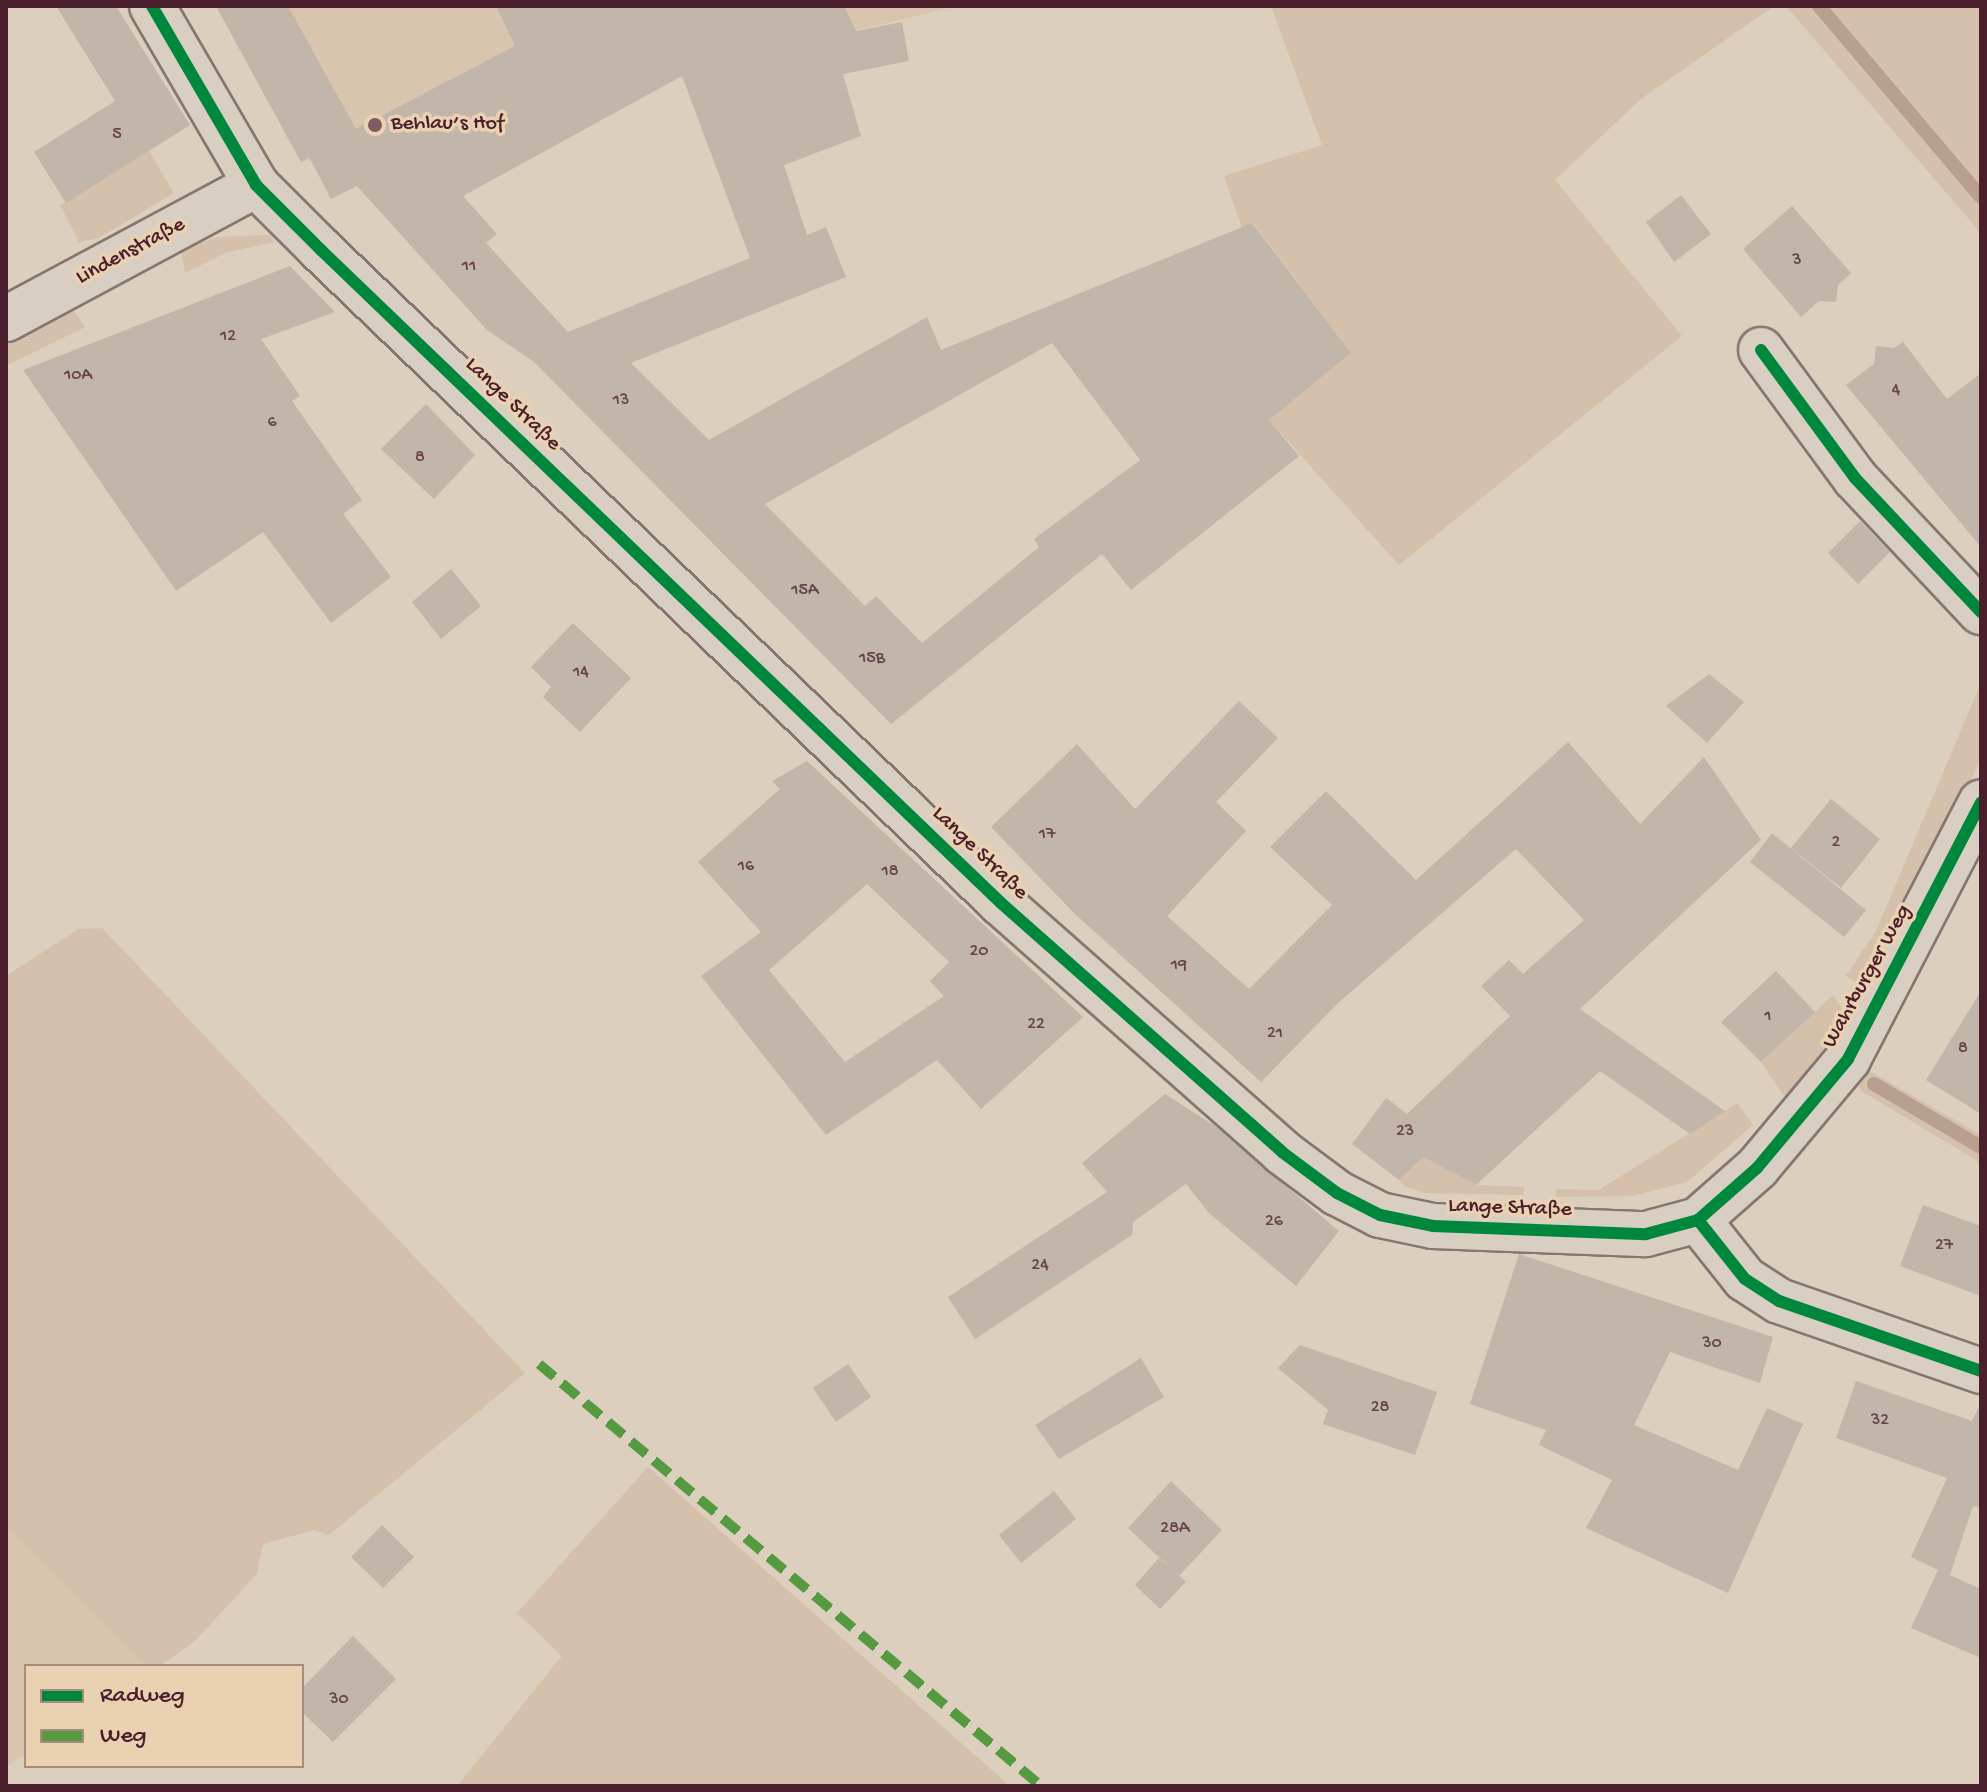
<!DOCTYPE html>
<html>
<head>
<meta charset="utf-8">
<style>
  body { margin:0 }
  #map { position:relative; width:1987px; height:1792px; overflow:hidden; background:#dccfbe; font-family:"Gochi Hand",sans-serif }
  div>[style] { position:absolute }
  .built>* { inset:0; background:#d9c5ae }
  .green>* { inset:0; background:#d5c0ab }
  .stream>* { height:14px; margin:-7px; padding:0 7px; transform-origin:7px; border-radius:7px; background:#b99f90 }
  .building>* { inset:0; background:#c2b6ab }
  .roads { filter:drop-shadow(2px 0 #847670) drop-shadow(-2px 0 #847670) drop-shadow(0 2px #847670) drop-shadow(0 -2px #847670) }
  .street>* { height:44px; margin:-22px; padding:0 22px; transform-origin:22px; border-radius:22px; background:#d8cec2 }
  .quiet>* { height:10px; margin-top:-5px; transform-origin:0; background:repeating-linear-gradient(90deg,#559a41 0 20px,transparent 0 30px) }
  .cycleway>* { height:12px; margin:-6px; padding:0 6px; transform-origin:6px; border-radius:6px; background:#00873e }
  .dots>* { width:22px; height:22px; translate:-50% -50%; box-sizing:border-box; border:4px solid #e9d1b1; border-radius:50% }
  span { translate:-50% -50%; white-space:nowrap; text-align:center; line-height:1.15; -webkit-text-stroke:7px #e9d1b1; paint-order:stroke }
  .number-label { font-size:18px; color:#68454b }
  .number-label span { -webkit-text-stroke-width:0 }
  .poi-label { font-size:22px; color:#4a1f2b }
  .left { translate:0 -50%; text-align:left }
  .street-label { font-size:22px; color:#4a1f2b }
  .frame { position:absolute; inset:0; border:8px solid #4a1f2b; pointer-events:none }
  .legend { position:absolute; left:24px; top:1664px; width:280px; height:104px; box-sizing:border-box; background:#e9d1b1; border:2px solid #a98a7b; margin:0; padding:10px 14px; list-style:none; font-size:24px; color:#4a1f2b }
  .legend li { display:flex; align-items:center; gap:16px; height:40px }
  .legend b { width:40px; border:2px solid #a98a7b }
</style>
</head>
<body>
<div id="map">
  <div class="built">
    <div style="clip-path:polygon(216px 6px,958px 6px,301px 162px)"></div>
    <div style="clip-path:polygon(6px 1526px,144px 1666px,26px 1666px,26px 1754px,6px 1767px)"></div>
  </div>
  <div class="green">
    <div style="clip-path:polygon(1271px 6px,1774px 6px,1641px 99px,1555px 180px,1682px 336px,1399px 565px,1269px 420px,1351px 353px,1253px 223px,1242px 228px,1224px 176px,1322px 145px)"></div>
    <div style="clip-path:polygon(1786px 6px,1981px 6px,1981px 234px,1967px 217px)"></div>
    <div style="clip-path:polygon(149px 151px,174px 193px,99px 238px,79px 242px,60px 205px)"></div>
    <div style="clip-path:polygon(270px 235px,274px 242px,225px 253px,185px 273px,181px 250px,217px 237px)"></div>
    <div style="clip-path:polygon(72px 308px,85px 327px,6px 366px,6px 343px)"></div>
    <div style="clip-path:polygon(1981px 683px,1981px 758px,1873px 995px,1846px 976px,1876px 931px)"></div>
    <div style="clip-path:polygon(102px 928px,525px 1373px,329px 1535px,314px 1530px,263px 1544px,257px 1574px,194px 1642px,160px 1666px,144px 1666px,6px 1526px,6px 976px,78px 929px)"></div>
    <div style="clip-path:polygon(1833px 995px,1852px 1024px,1791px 1107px,1761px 1062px)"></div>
    <div style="clip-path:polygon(1868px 1070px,1981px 1135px,1981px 1163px,1863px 1092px,1857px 1084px)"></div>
    <div style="clip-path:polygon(1737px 1103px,1753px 1125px,1687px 1182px,1632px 1196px,1556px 1197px,1556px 1189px,1599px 1190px)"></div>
    <div style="clip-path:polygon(1423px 1157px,1476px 1185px,1524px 1187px,1523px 1195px,1425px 1193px,1404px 1186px,1399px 1180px)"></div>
    <div style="clip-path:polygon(648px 1467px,1010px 1786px,457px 1786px,562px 1656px,517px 1613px)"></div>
  </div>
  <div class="stream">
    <div style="left:1819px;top:6px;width:250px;rotate:49.7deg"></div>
    <div style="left:1874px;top:1084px;width:124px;rotate:30.5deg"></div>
  </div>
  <div class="building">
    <div style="clip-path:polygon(56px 6px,116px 6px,190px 125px,66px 203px,34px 152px,115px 101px)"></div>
    <div style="clip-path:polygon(evenodd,216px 6px,288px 6px,356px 129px,515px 46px,496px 6px,844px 6px,856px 31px,902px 22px,909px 61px,843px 74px,861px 136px,784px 165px,807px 235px,826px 227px,846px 277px,631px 363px,709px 440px,927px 317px,941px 350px,1252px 223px,1351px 353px,1269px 420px,1299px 456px,1131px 590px,1102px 554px,891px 724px,534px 362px,487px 330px,357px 186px,331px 199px,309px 157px,301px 162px,216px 6px,682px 76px,750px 258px,568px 332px,486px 243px,497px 234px,463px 196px,682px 76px,216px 6px,1052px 343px,1140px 460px,1034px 539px,1039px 547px,922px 643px,876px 596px,865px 606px,765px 504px,1052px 343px)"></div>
    <div style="clip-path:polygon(1681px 195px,1711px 234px,1674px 262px,1646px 222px)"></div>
    <div style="clip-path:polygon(1792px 206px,1851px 273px,1838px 285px,1836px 302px,1819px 301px,1801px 317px,1743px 249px)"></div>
    <div style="clip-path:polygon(290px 266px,335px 312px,261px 339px,300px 396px,292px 401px,362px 500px,343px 514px,391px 577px,331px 623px,263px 532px,176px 591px,23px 370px)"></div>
    <div style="clip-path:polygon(1903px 342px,1947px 399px,1981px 373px,1981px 547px,1846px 385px,1874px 364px,1876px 346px,1894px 348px)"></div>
    <div style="clip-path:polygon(426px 404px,475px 455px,434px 499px,381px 449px)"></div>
    <div style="clip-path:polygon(1860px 521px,1890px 552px,1858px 584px,1828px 553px)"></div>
    <div style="clip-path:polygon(451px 569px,481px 606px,441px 639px,412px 602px)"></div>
    <div style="clip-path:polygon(573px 623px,631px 678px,580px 732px,543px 697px,551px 687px,531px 667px)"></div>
    <div style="clip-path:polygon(1709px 674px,1744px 702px,1707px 743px,1666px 706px)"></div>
    <div style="clip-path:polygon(1239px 701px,1278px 738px,1216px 802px,1246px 831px,1167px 916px,1249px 989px,1332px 905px,1270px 847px,1326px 791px,1416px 880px,1568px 742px,1640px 824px,1704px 757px,1761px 840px,1580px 1009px,1725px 1111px,1690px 1134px,1600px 1071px,1476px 1185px,1423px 1157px,1399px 1180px,1352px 1144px,1386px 1098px,1407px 1114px,1510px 1016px,1481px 986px,1509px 960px,1523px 974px,1584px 920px,1516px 849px,1338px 1003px,1261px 1082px,1075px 914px,991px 827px,1077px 744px,1135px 809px)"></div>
    <div style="clip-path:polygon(evenodd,807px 761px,1083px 1017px,981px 1109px,937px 1060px,826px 1135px,701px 976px,761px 932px,698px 862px,780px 789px,772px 781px,807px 761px,867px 884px,949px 962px,930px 981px,944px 996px,845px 1062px,769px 970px,867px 884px)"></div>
    <div style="clip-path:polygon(1831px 799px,1880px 839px,1841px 888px,1791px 848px)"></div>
    <div style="clip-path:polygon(1772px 833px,1866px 910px,1844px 937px,1750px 862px)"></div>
    <div style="clip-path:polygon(1776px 971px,1815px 1012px,1761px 1062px,1721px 1022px)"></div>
    <div style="clip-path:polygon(1981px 991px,1981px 1114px,1926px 1080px)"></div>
    <div style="clip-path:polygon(1165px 1094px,1215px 1126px,1339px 1231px,1296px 1286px,1209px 1213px,1186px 1184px,1133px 1222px,1132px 1235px,975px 1339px,948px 1297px,1107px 1192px,1082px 1163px)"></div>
    <div style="clip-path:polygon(1923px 1205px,1981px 1226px,1981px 1296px,1900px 1266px)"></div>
    <div style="clip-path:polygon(1519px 1254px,1773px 1337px,1760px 1383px,1670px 1352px,1634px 1425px,1738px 1470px,1767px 1408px,1803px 1424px,1728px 1593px,1586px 1528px,1612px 1480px,1539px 1445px,1546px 1430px,1470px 1404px)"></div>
    <div style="clip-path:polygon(1300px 1345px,1437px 1392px,1415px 1455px,1323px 1424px,1328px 1410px,1278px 1368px)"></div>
    <div style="clip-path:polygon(1141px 1358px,1164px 1397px,1059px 1459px,1035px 1425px)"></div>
    <div style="clip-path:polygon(848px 1364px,871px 1397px,836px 1422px,813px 1388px)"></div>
    <div style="clip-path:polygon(1856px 1381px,1972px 1421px,1981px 1402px,1981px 1508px,1973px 1506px,1950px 1575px,1981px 1589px,1981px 1658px,1911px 1628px,1938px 1570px,1911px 1557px,1947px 1478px,1836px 1438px)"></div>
    <div style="clip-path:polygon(1171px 1481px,1222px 1530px,1179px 1576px,1128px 1528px)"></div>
    <div style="clip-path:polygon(1054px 1491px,1076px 1519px,1021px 1563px,999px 1535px)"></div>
    <div style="clip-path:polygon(382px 1525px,414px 1557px,383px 1588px,351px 1557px)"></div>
    <div style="clip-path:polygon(1159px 1558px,1186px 1582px,1160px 1609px,1135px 1585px)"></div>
    <div style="clip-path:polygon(353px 1636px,396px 1679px,333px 1742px,302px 1712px,302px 1688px)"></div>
  </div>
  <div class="roads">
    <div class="street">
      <div style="left:152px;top:6px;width:207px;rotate:59.8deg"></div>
      <div style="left:256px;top:185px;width:92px;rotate:45deg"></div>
      <div style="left:321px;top:250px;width:943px;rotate:43.84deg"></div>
      <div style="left:1001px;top:903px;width:375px;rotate:41.5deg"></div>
      <div style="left:1282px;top:1152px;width:69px;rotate:36.7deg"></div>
      <div style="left:1337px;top:1193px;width:48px;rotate:27.1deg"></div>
      <div style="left:1380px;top:1215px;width:54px;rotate:11.7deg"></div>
      <div style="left:1433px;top:1226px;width:213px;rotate:2.2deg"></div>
      <div style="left:1646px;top:1234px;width:54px;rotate:-15.1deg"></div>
      <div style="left:1698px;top:1220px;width:79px;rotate:-41.4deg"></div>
      <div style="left:1757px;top:1168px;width:142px;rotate:-50.1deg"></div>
      <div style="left:1848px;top:1059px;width:289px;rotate:-62.6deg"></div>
      <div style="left:6px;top:319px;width:284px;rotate:-28.2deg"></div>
      <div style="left:1761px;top:350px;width:159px;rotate:53.7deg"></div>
      <div style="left:1855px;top:478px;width:184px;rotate:46.8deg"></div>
      <div style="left:1698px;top:1220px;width:75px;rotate:51.5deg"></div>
      <div style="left:1745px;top:1279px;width:40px;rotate:32.9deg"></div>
      <div style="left:1779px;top:1301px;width:214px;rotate:19.1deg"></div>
    </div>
  </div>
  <div class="quiet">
    <div style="left:539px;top:1364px;width:656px;rotate:40.05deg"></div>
  </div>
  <div class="cycleway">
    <div style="left:152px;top:6px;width:207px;rotate:59.8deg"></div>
    <div style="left:256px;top:185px;width:92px;rotate:45deg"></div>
    <div style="left:321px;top:250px;width:943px;rotate:43.84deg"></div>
    <div style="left:1001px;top:903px;width:375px;rotate:41.5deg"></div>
    <div style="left:1282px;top:1152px;width:69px;rotate:36.7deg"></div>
    <div style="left:1337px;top:1193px;width:48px;rotate:27.1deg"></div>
    <div style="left:1380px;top:1215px;width:54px;rotate:11.7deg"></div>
    <div style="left:1433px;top:1226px;width:213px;rotate:2.2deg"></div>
    <div style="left:1646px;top:1234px;width:54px;rotate:-15.1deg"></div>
    <div style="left:1698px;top:1220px;width:79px;rotate:-41.4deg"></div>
    <div style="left:1757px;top:1168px;width:142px;rotate:-50.1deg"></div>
    <div style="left:1848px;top:1059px;width:289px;rotate:-62.6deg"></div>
    <div style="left:1761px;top:350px;width:159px;rotate:53.7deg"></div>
    <div style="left:1855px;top:478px;width:184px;rotate:46.8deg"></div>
    <div style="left:1698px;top:1220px;width:75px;rotate:51.5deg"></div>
    <div style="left:1745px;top:1279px;width:40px;rotate:32.9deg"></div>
    <div style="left:1779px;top:1301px;width:214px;rotate:19.1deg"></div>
  </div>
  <div class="dots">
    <div style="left:375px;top:125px;background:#7d5d5e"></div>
  </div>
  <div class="number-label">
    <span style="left:117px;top:135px">5</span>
    <span style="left:1797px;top:261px">3</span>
    <span style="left:469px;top:267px">11</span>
    <span style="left:228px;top:337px">12</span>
    <span style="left:78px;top:376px">10A</span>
    <span style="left:1896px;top:391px">4</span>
    <span style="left:621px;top:401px">13</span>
    <span style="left:272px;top:423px">6</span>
    <span style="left:420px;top:458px">8</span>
    <span style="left:805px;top:591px">15A</span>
    <span style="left:872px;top:659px">15B</span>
    <span style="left:581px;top:673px">14</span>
    <span style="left:1047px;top:835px">17</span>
    <span style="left:1836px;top:843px">2</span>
    <span style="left:746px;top:867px">16</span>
    <span style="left:890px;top:872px">18</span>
    <span style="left:979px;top:952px">20</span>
    <span style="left:1179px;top:966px">19</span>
    <span style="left:1768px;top:1017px">1</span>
    <span style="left:1036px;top:1025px">22</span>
    <span style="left:1275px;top:1034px">21</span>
    <span style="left:1963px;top:1049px">8</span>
    <span style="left:1405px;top:1132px">23</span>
    <span style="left:1274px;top:1222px">26</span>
    <span style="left:1944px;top:1246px">27</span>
    <span style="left:1040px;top:1266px">24</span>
    <span style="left:1712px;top:1344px">30</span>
    <span style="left:1380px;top:1408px">28</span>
    <span style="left:1880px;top:1421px">32</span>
    <span style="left:1175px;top:1529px">28A</span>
    <span style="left:339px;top:1700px">30</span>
  </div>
  <div class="poi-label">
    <span class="left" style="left:391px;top:125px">Behlau’s Hof</span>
  </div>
  <div class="street-label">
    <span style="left:131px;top:252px;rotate:-28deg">Lindenstraße</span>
    <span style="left:512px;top:405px;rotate:44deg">Lange Straße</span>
    <span style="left:979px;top:854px;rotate:44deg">Lange Straße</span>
    <span style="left:1868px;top:977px;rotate:-61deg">Wahrburger Weg</span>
    <span style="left:1510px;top:1209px;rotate:2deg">Lange Straße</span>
  </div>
  <div class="frame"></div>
  <ul class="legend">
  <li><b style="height:10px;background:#00873e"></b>Radweg</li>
  <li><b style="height:10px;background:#559a41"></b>Weg</li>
  </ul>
</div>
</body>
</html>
